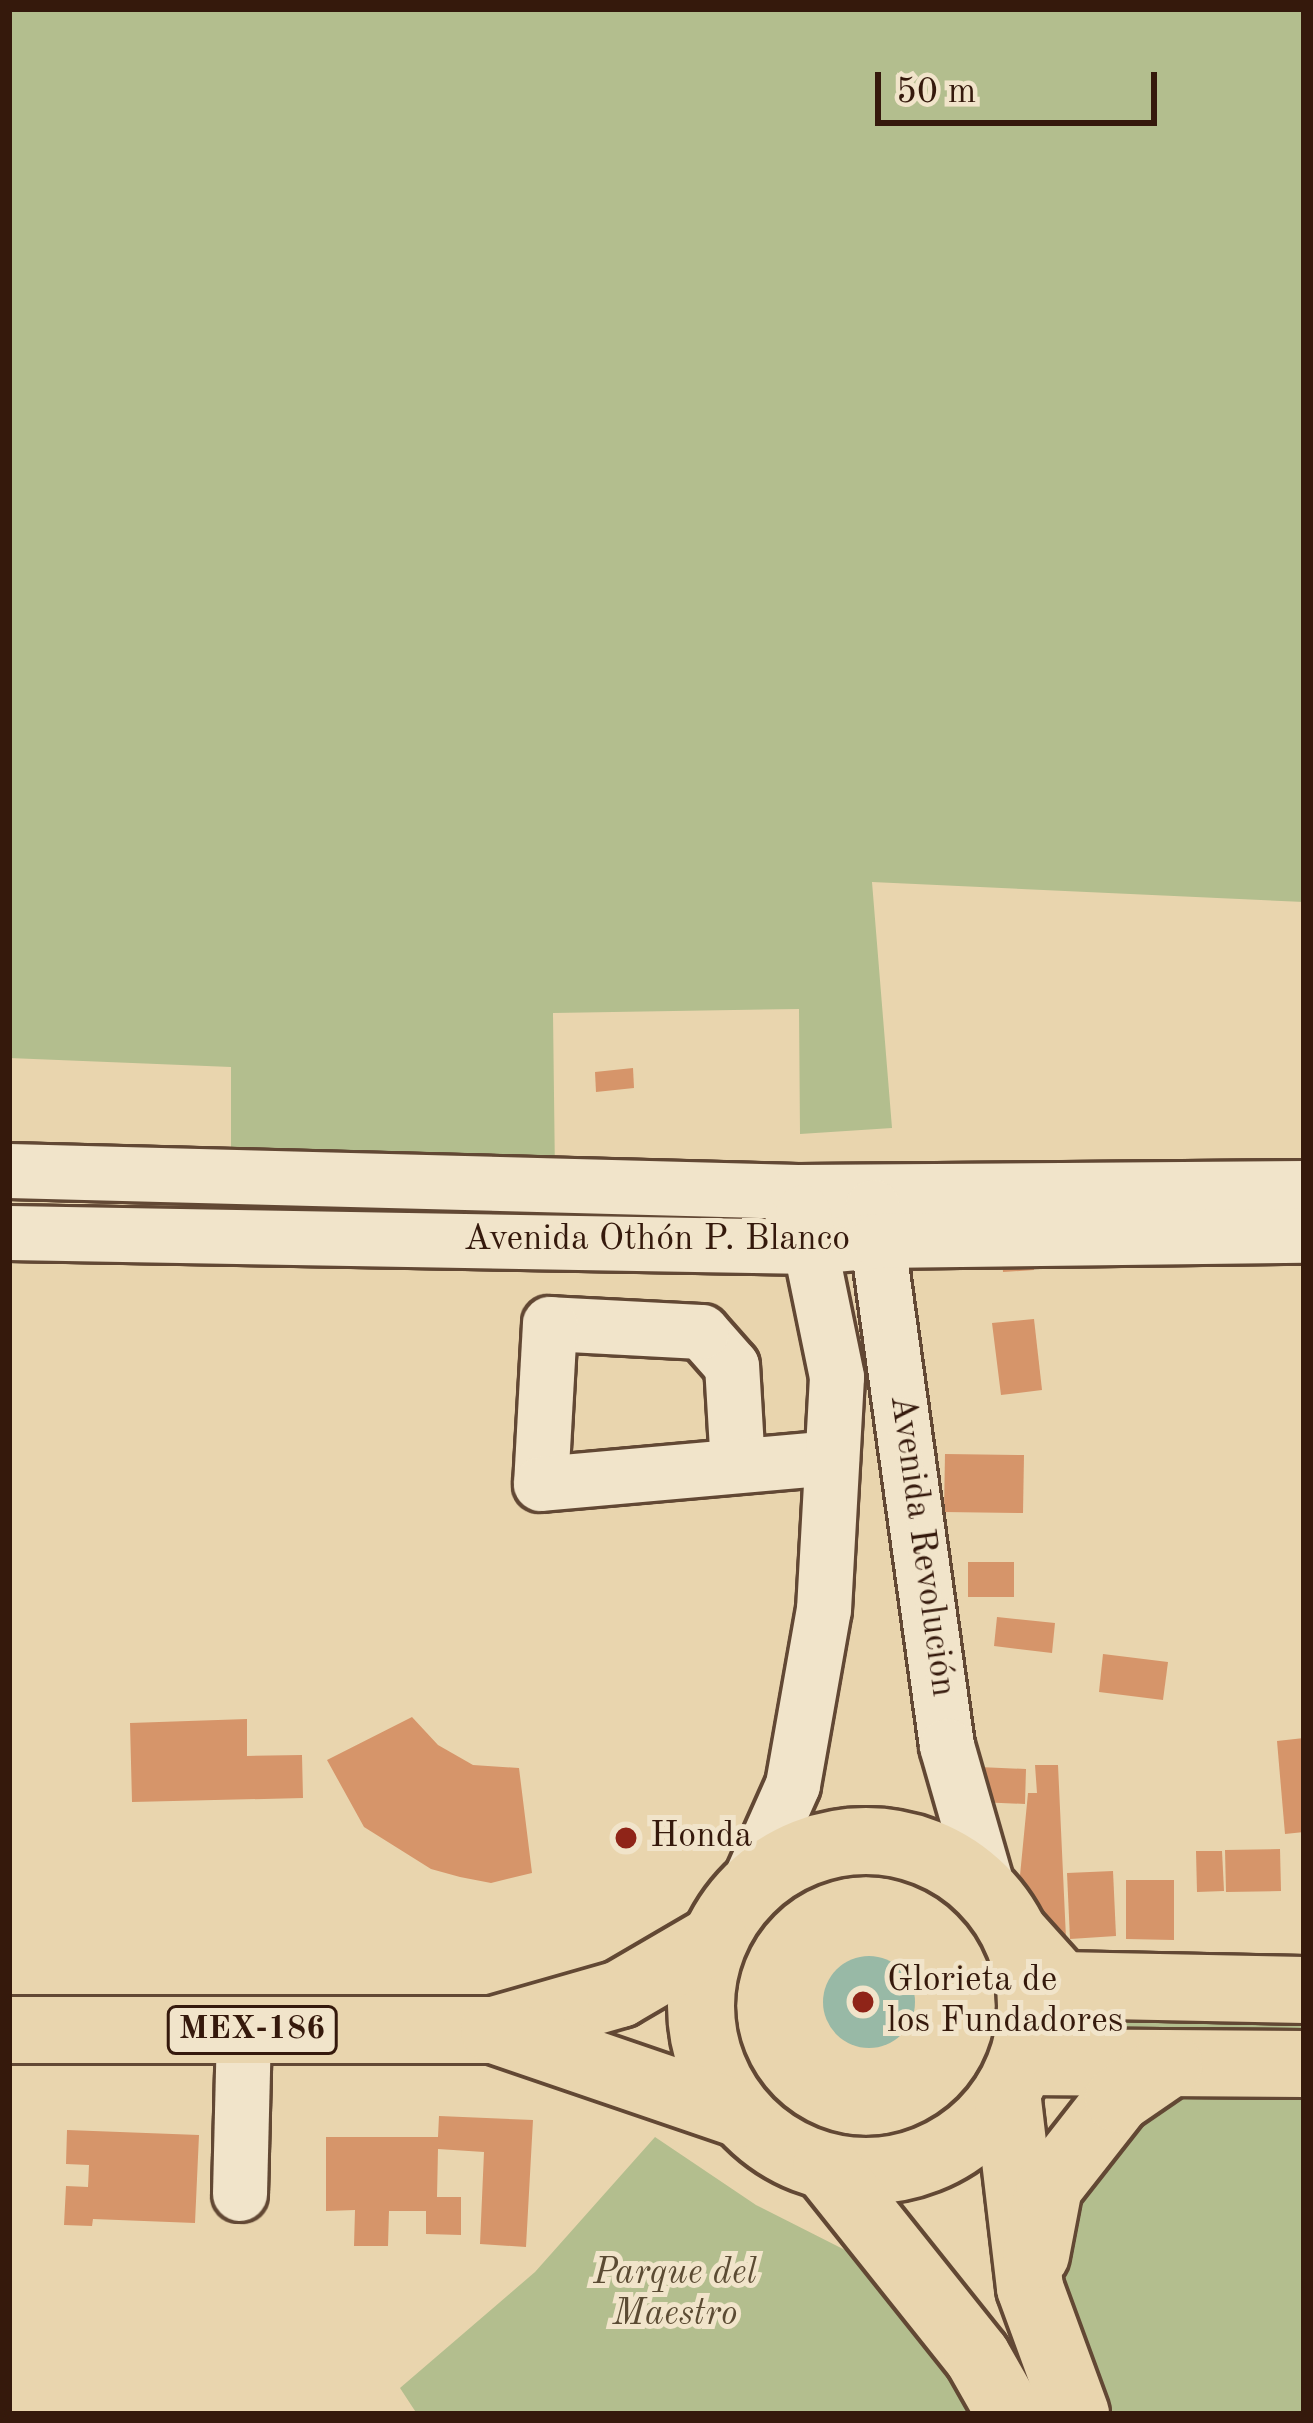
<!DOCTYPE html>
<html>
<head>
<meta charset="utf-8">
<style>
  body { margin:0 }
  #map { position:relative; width:1313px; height:2423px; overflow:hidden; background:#e9d5ae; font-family:"Old Standard TT",serif }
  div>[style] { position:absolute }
  .green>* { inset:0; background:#b3be8e }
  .water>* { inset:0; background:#98b9a6 }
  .round { border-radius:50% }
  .building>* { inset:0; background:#d6956a }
  .roads { filter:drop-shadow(3px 0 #624834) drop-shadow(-3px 0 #624834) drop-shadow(0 3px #624834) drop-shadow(0 -3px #624834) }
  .minor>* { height:54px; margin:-27px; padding:0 27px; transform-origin:27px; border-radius:27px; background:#f1e4ca }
  .major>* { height:66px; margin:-33px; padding:0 33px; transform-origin:33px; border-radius:33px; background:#e9d5ae }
  .major>.ring { margin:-33px; padding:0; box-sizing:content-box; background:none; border:66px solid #e9d5ae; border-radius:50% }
  .dots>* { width:33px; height:33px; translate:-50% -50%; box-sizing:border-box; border:6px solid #f1e4ca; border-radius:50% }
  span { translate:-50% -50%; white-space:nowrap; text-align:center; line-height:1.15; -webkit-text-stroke:10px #f1e4ca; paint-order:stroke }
  .shield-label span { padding:3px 9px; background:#f1e4ca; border:3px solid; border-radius:9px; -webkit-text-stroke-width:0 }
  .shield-label { font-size:33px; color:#35190c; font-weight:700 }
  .street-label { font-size:36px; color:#35190c }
  .poi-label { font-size:36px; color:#35190c }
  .left { translate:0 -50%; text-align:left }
  .park-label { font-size:36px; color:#5b4b33; font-style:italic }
  .frame { position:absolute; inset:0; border:12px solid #35190c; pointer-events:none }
  .scale { position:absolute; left:875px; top:72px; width:282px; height:54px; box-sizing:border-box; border:6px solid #35190c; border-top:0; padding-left:15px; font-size:36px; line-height:42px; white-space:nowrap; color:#35190c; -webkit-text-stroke:9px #f1e4ca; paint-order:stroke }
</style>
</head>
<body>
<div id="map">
  <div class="green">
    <div style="clip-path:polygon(9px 9px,1304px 9px,1304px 902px,872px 882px,892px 1128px,800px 1134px,799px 1009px,553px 1013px,555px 1175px,231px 1170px,231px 1067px,9px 1058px)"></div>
    <div style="clip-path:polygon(1304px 1966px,1304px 2414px,1001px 2414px,997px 2406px,1122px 1967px)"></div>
    <div style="clip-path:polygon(655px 2137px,756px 2205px,847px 2251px,945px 2336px,993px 2414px,417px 2414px,400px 2388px,535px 2272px)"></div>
  </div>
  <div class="water">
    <div class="round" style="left:823px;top:1956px;width:92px;height:92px"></div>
  </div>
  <div class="building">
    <div style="clip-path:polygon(633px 1068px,634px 1088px,596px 1092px,595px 1072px)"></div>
    <div style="clip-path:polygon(1033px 1251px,1034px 1270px,1003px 1272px,1002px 1253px)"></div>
    <div style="clip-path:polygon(1034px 1319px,1042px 1390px,1001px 1395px,992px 1323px)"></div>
    <div style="clip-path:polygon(945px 1454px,1024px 1455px,1023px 1513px,944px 1512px)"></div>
    <div style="clip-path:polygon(968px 1562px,1014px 1562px,1014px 1597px,968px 1597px)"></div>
    <div style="clip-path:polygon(997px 1617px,1055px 1623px,1052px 1653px,994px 1646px)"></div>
    <div style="clip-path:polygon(1103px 1654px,1168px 1662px,1163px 1700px,1099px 1692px)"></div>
    <div style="clip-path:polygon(412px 1717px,438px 1745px,473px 1765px,519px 1768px,532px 1873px,491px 1883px,460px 1877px,431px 1869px,364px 1827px,327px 1760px)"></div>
    <div style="clip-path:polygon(247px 1719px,247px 1756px,302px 1755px,303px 1798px,132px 1802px,130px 1723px)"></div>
    <div style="clip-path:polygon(1304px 1738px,1304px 1832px,1285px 1834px,1277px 1741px)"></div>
    <div style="clip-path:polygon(1035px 1765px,1058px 1765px,1066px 1938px,1018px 1896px,1028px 1793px,1037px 1793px)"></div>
    <div style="clip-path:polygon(979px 1767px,1026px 1769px,1025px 1804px,978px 1802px)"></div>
    <div style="clip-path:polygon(1280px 1849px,1281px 1891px,1226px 1892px,1225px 1850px)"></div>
    <div style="clip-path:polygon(1196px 1851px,1222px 1851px,1224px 1891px,1197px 1892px)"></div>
    <div style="clip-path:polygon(1113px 1871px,1116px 1936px,1070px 1939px,1067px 1873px)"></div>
    <div style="clip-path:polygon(1126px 1880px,1174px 1880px,1174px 1940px,1126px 1939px)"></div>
    <div style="clip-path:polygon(439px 2116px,533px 2120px,526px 2247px,480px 2244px,484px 2152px,438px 2149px,437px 2197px,461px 2197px,461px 2235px,426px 2234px,426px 2211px,389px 2211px,388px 2246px,354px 2246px,355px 2210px,326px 2211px,326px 2137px,438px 2137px)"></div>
    <div style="clip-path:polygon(67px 2130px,199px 2135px,195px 2223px,93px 2219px,92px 2226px,64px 2225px,66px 2186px,88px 2187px,89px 2165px,66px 2164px)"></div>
  </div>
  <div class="roads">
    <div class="minor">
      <div style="left:9px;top:1171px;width:789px;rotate:1.52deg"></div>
      <div style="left:798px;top:1192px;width:506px;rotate:-0.45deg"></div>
      <div style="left:873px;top:1207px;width:544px;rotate:82.18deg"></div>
      <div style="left:947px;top:1746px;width:156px;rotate:74deg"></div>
      <div style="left:9px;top:1233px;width:803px;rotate:1deg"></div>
      <div style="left:812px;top:1247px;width:66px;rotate:-5.2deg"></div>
      <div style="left:878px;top:1241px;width:426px;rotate:-0.7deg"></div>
      <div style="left:738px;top:1466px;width:100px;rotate:-93.4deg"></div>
      <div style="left:732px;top:1366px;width:45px;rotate:-131.4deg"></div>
      <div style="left:702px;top:1332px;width:152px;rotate:-177deg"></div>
      <div style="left:550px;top:1324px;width:160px;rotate:93.2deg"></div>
      <div style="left:541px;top:1484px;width:292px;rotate:-5.1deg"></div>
      <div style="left:745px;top:1893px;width:118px;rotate:-66deg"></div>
      <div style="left:793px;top:1785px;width:178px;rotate:-80deg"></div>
      <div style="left:824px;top:1610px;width:233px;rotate:-86.8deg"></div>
      <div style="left:837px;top:1377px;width:168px;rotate:-101.6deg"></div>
      <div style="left:240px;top:2194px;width:164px;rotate:-88.6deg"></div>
    </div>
    <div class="major">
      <div class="ring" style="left:701px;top:1841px;width:264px;height:264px"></div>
      <div style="left:1016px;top:1935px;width:67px;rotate:48deg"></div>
      <div style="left:1061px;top:1985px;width:243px;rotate:1.2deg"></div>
      <div style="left:9px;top:2030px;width:485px"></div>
      <div style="left:494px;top:2030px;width:131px;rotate:-15.9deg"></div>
      <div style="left:620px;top:1994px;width:109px;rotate:-30.3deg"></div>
      <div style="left:494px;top:2030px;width:259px;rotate:18.9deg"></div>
      <div style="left:1022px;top:2062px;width:282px;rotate:0.4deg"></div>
      <div style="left:1007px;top:2092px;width:197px;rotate:83.3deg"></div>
      <div style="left:1030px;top:2288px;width:134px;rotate:69.9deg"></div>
      <div style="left:826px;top:2167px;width:242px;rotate:51.4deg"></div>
      <div style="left:977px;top:2356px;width:67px;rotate:60.4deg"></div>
      <div style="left:1036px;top:2255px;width:69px;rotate:-79.2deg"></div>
      <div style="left:1049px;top:2187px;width:112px;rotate:-51.9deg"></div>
      <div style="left:1118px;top:2099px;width:62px;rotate:-34.5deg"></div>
    </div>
  </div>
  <div class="dots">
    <div style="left:626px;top:1838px;background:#8f2418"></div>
    <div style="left:863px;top:2002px;background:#8f2418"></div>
  </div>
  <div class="shield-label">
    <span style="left:252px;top:2030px">MEX-186</span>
  </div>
  <div class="street-label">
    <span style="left:657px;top:1241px">Avenida Othón P. Blanco</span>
    <span style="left:921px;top:1546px;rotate:82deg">Avenida Revolución</span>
  </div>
  <div class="poi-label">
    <span class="left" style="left:650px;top:1838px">Honda</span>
    <span class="left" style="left:887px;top:2002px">Glorieta de<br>los Fundadores</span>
  </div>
  <div class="park-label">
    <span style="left:675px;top:2295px">Parque del<br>Maestro</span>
  </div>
  <div class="frame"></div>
  <div class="scale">50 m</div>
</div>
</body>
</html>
